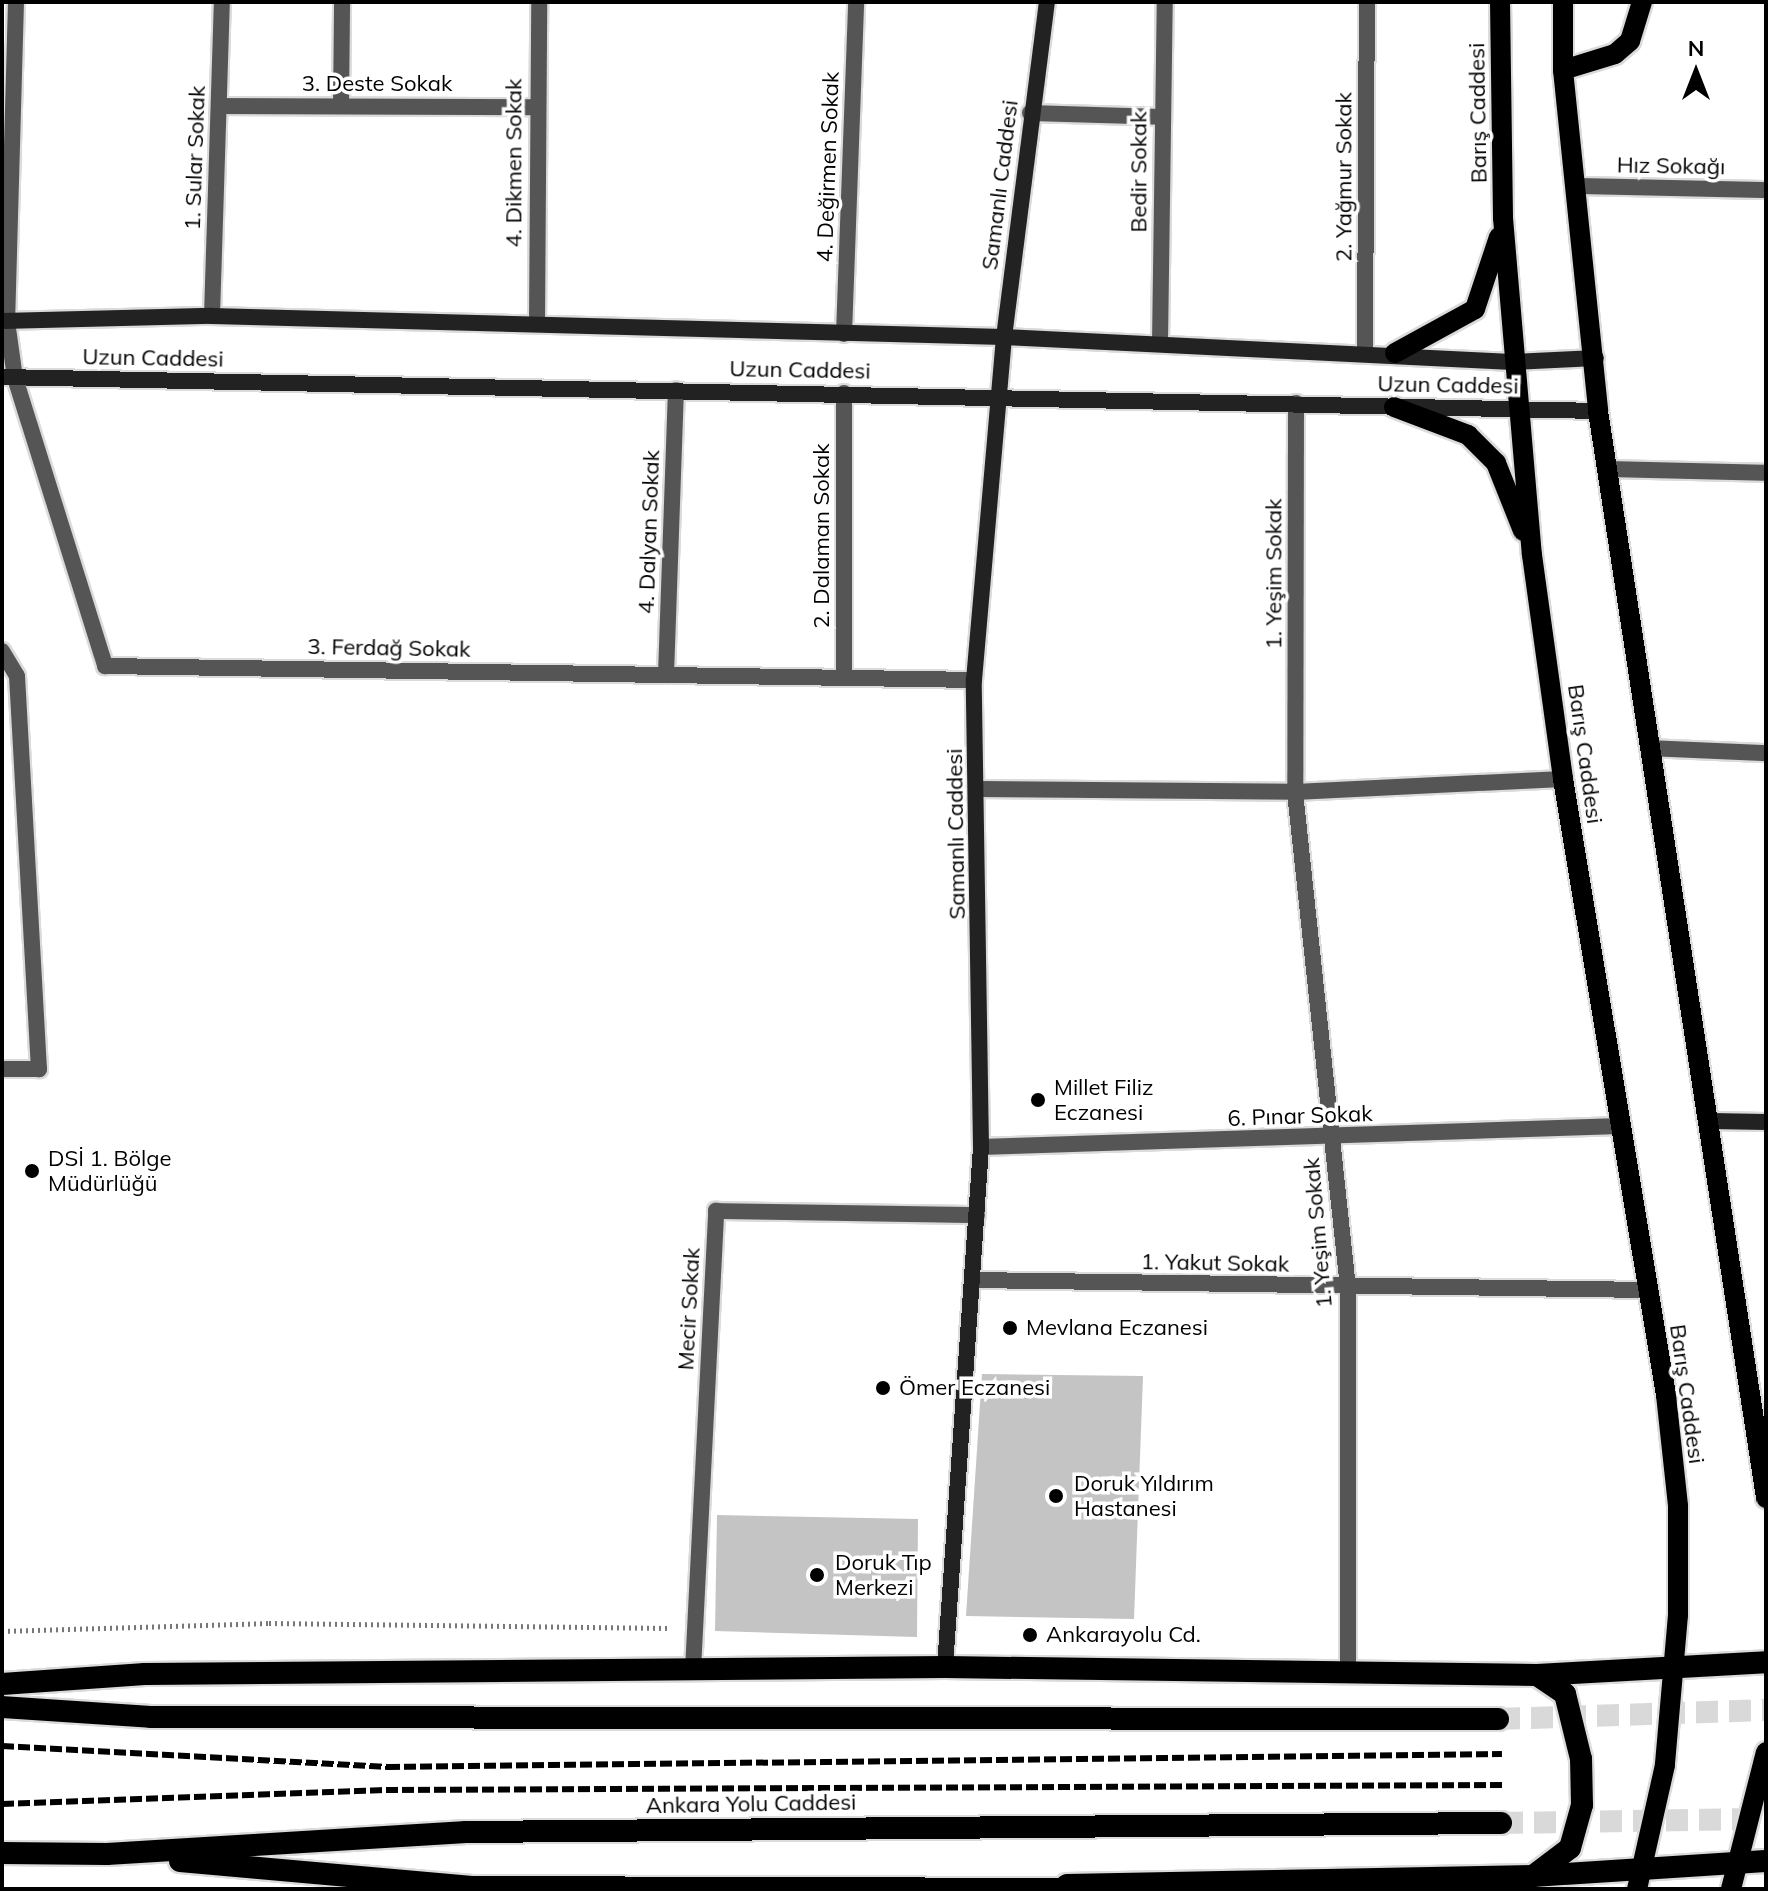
<!DOCTYPE html>
<html>
<head>
<meta charset="utf-8">
<style>
  body { margin:0 }
  #map { position:relative; width:1768px; height:1891px; overflow:hidden; background:#fff; font-family:Mulish,sans-serif }
  div>[style] { position:absolute }
  .building>* { inset:0; background:#c4c4c4 }
  .trunk-tunnel>* { height:22px; margin-top:-11px; transform-origin:0; background:repeating-linear-gradient(90deg,#d9d9d9 0 22px,transparent 0 33px) }
  .path>* { height:5px; margin-top:-2.5px; transform-origin:0; background:repeating-linear-gradient(90deg,#777 0 2px,transparent 0 6px) }
  .roads { filter:drop-shadow(2px 0 #dbdbdb) drop-shadow(-2px 0 #dbdbdb) drop-shadow(0 2px #dbdbdb) drop-shadow(0 -2px #dbdbdb) }
  .service>* { height:16px; margin:-8px; padding:0 8px; transform-origin:8px; border-radius:8px; background:#555 }
  .minor>* { height:16px; margin:-8px; padding:0 8px; transform-origin:8px; border-radius:8px; background:#555 }
  .secondary>* { height:16px; margin:-8px; padding:0 8px; transform-origin:8px; border-radius:8px; background:#222 }
  .primary>* { height:20px; margin:-10px; padding:0 10px; transform-origin:10px; border-radius:10px; background:#000 }
  .trunk>* { height:22px; margin:-11px; padding:0 11px; transform-origin:11px; border-radius:11px; background:#000 }
  .rail>* { height:6px; margin-top:-3px; transform-origin:0; background:repeating-linear-gradient(90deg,#000 0 12px,transparent 0 16px) }
  .dots>* { width:22px; height:22px; translate:-50% -50%; box-sizing:border-box; border:4px solid #fff; border-radius:50% }
  span { translate:-50% -50%; white-space:nowrap; text-align:center; line-height:1.15; -webkit-text-stroke:7px #fff; paint-order:stroke }
  .street-label { font-size:22px; color:#000 }
  .poi-label { font-size:22px; color:#000 }
  .left { translate:0 -50%; text-align:left }
  .frame { position:absolute; inset:0; border:4px solid #000; pointer-events:none }
  .north { position:absolute; left:1656px; top:32px; width:80px; height:80px; -webkit-text-stroke:6px #fff; paint-order:stroke; rotate:0deg; font-size:22px; font-weight:700; line-height:32px; text-align:center; color:#000 }
  .north::after { content:''; display:block; margin:auto; width:28px; height:36px; background:#000; clip-path:polygon(50% 0,100% 100%,50% 72%,0 100%) }
</style>
</head>
<body>
<div id="map">
  <div class="building">
    <div style="clip-path:polygon(982px 1374px,1143px 1376px,1134px 1619px,966px 1616px)"></div>
    <div style="clip-path:polygon(717px 1515px,918px 1519px,917px 1637px,715px 1631px)"></div>
  </div>
  <div class="trunk-tunnel">
    <div style="left:1498px;top:1719px;width:268px;rotate:-1.9deg"></div>
    <div style="left:1501px;top:1823px;width:265px;rotate:-0.9deg"></div>
  </div>
  <div class="path">
    <div style="left:2px;top:1631px;width:267px;rotate:-1.7deg"></div>
    <div style="left:269px;top:1623px;width:400px;rotate:0.7deg"></div>
  </div>
  <div class="roads">
    <div class="service">
      <div style="left:2px;top:651px;width:29px;rotate:59deg"></div>
      <div style="left:17px;top:676px;width:394px;rotate:86.8deg"></div>
      <div style="left:39px;top:1069px;width:37px;rotate:180deg"></div>
    </div>
    <div class="minor">
      <div style="left:16px;top:2px;width:319px;rotate:91.6deg"></div>
      <div style="left:7px;top:321px;width:58px;rotate:82deg"></div>
      <div style="left:15px;top:378px;width:302px;rotate:72.6deg"></div>
      <div style="left:105px;top:666px;width:869px;rotate:0.92deg"></div>
      <div style="left:341px;top:105px;width:103px;rotate:-89.4deg"></div>
      <div style="left:220px;top:106px;width:315px;rotate:0.2deg"></div>
      <div style="left:1030px;top:113px;width:131px;rotate:1.7deg"></div>
      <div style="left:1576px;top:186px;width:190px;rotate:1.2deg"></div>
      <div style="left:212px;top:316px;width:314px;rotate:-88.2deg"></div>
      <div style="left:537px;top:324px;width:322px;rotate:-89.6deg"></div>
      <div style="left:844px;top:334px;width:332px;rotate:-87.9deg"></div>
      <div style="left:1160px;top:343px;width:341px;rotate:-89.2deg"></div>
      <div style="left:1365px;top:352px;width:350px;rotate:-89.7deg"></div>
      <div style="left:844px;top:393px;width:285px;rotate:90deg"></div>
      <div style="left:1296px;top:403px;width:389px;rotate:90.1deg"></div>
      <div style="left:1295px;top:792px;width:499px;rotate:83.9deg"></div>
      <div style="left:1348px;top:1288px;width:384px;rotate:90deg"></div>
      <div style="left:1606px;top:469px;width:160px;rotate:1.4deg"></div>
      <div style="left:666px;top:675px;width:285px;rotate:-88deg"></div>
      <div style="left:1650px;top:748px;width:116px;rotate:2.5deg"></div>
      <div style="left:979px;top:789px;width:316px;rotate:0.5deg"></div>
      <div style="left:1295px;top:792px;width:268px;rotate:-2.8deg"></div>
      <div style="left:981px;top:1147px;width:639px;rotate:-1.88deg"></div>
      <div style="left:973px;top:1280px;width:675px;rotate:0.85deg"></div>
      <div style="left:693px;top:1670px;width:460px;rotate:-87.1deg"></div>
      <div style="left:716px;top:1211px;width:261px;rotate:0.9deg"></div>
    </div>
    <div class="secondary">
      <div style="left:2px;top:321px;width:210px;rotate:-1.4deg"></div>
      <div style="left:212px;top:316px;width:792px;rotate:1.52deg"></div>
      <div style="left:1004px;top:337px;width:510px;rotate:2.81deg"></div>
      <div style="left:1513px;top:362px;width:83px;rotate:-2.8deg"></div>
      <div style="left:2px;top:377px;width:1596px;rotate:1.22deg"></div>
      <div style="left:1711px;top:1121px;width:55px;rotate:1deg"></div>
      <div style="left:945px;top:1667px;width:521px;rotate:-86.04deg"></div>
      <div style="left:981px;top:1147px;width:467px;rotate:-90.9deg"></div>
      <div style="left:974px;top:680px;width:344px;rotate:-85deg"></div>
      <div style="left:1004px;top:337px;width:338px;rotate:-82.7deg"></div>
    </div>
    <div class="primary">
      <div style="left:1500px;top:2px;width:216px;rotate:89.2deg"></div>
      <div style="left:1503px;top:218px;width:338px;rotate:85.1deg"></div>
      <div style="left:1532px;top:555px;width:226px;rotate:82.1deg"></div>
      <div style="left:1563px;top:779px;width:625px;rotate:80.51deg"></div>
      <div style="left:1666px;top:1395px;width:112px;rotate:83.8deg"></div>
      <div style="left:1678px;top:1506px;width:109px;rotate:90deg"></div>
      <div style="left:1678px;top:1615px;width:151px;rotate:95deg"></div>
      <div style="left:1665px;top:1765px;width:127px;rotate:102.7deg"></div>
      <div style="left:1563px;top:2px;width:68px;rotate:90deg"></div>
      <div style="left:1563px;top:70px;width:343px;rotate:84.1deg"></div>
      <div style="left:1598px;top:411px;width:1100px;rotate:81.21deg"></div>
      <div style="left:1563px;top:70px;width:54px;rotate:-17.1deg"></div>
      <div style="left:1615px;top:54px;width:20px;rotate:-41deg"></div>
      <div style="left:1630px;top:41px;width:41px;rotate:-72.9deg"></div>
      <div style="left:1395px;top:353px;width:91px;rotate:-28.8deg"></div>
      <div style="left:1475px;top:309px;width:76px;rotate:-71.6deg"></div>
      <div style="left:1394px;top:407px;width:79px;rotate:20.7deg"></div>
      <div style="left:1468px;top:435px;width:40px;rotate:45deg"></div>
      <div style="left:1496px;top:463px;width:73px;rotate:68.3deg"></div>
      <div style="left:1731px;top:1889px;width:141px;rotate:-75.7deg"></div>
    </div>
    <div class="trunk">
      <div style="left:2px;top:1684px;width:143px;rotate:-4deg"></div>
      <div style="left:145px;top:1674px;width:800px;rotate:-0.5deg"></div>
      <div style="left:945px;top:1667px;width:592px;rotate:0.77deg"></div>
      <div style="left:1537px;top:1675px;width:229px;rotate:-3.2deg"></div>
      <div style="left:2px;top:1707px;width:149px;rotate:3.8deg"></div>
      <div style="left:151px;top:1717px;width:1347px;rotate:0.09deg"></div>
      <div style="left:2px;top:1853px;width:105px;rotate:0.5deg"></div>
      <div style="left:107px;top:1854px;width:360px;rotate:-3.5deg"></div>
      <div style="left:466px;top:1832px;width:1035px;rotate:-0.5deg"></div>
      <div style="left:180px;top:1861px;width:293px;rotate:5.1deg"></div>
      <div style="left:472px;top:1887px;width:610px;rotate:0.19deg"></div>
      <div style="left:1533px;top:1876px;width:46px;rotate:-37.1deg"></div>
      <div style="left:1570px;top:1848px;width:45px;rotate:-74.4deg"></div>
      <div style="left:1582px;top:1805px;width:46px;rotate:-91.2deg"></div>
      <div style="left:1581px;top:1759px;width:67px;rotate:-103.8deg"></div>
      <div style="left:1565px;top:1694px;width:34px;rotate:-146deg"></div>
      <div style="left:1067px;top:1885px;width:466px;rotate:-1.1deg"></div>
      <div style="left:1533px;top:1876px;width:233px;rotate:-3.7deg"></div>
    </div>
  </div>
  <div class="rail">
    <div style="left:2px;top:1746px;width:387px;rotate:3.1deg"></div>
    <div style="left:388px;top:1767px;width:1114px;rotate:-0.67deg"></div>
    <div style="left:2px;top:1804px;width:384px;rotate:-2.1deg"></div>
    <div style="left:386px;top:1790px;width:1118px;rotate:-0.26deg"></div>
  </div>
  <div class="dots">
    <div style="left:1038px;top:1100px;background:#000"></div>
    <div style="left:32px;top:1171px;background:#000"></div>
    <div style="left:1010px;top:1328px;background:#000"></div>
    <div style="left:883px;top:1388px;background:#000"></div>
    <div style="left:1056px;top:1496px;background:#000"></div>
    <div style="left:817px;top:1575px;background:#000"></div>
    <div style="left:1030px;top:1635px;background:#000"></div>
  </div>
  <div class="street-label">
    <span style="left:377px;top:84px">3. Deste Sokak</span>
    <span style="left:1478px;top:113px;rotate:-91deg">Barış Caddesi</span>
    <span style="left:195px;top:158px;rotate:-88deg">1. Sular Sokak</span>
    <span style="left:514px;top:163px;rotate:-90deg">4. Dikmen Sokak</span>
    <span style="left:1671px;top:166px;rotate:1deg">Hız Sokağı</span>
    <span style="left:828px;top:167px;rotate:-88deg">4. Değirmen Sokak</span>
    <span style="left:1139px;top:172px;rotate:-90deg">Bedir Sokak</span>
    <span style="left:1344px;top:177px;rotate:-90deg">2. Yağmur Sokak</span>
    <span style="left:1000px;top:185px;rotate:-83deg">Samanlı Caddesi</span>
    <span style="left:153px;top:358px;rotate:1deg">Uzun Caddesi</span>
    <span style="left:800px;top:370px;rotate:1deg">Uzun Caddesi</span>
    <span style="left:1448px;top:385px;rotate:1deg">Uzun Caddesi</span>
    <span style="left:649px;top:532px;rotate:-88deg">4. Dalyan Sokak</span>
    <span style="left:822px;top:536px;rotate:-90deg">2. Dalaman Sokak</span>
    <span style="left:1274px;top:574px;rotate:-90deg">1. Yeşim Sokak</span>
    <span style="left:389px;top:648px;rotate:1deg">3. Ferdağ Sokak</span>
    <span style="left:1585px;top:754px;rotate:82deg">Barış Caddesi</span>
    <span style="left:956px;top:834px;rotate:-91deg">Samanlı Caddesi</span>
    <span style="left:1300px;top:1116px;rotate:-2deg">6. Pınar Sokak</span>
    <span style="left:1318px;top:1233px;rotate:-95deg">1. Yeşim Sokak</span>
    <span style="left:1215px;top:1263px;rotate:1deg">1. Yakut Sokak</span>
    <span style="left:689px;top:1309px;rotate:-87deg">Mecir Sokak</span>
    <span style="left:1687px;top:1394px;rotate:82deg">Barış Caddesi</span>
    <span style="left:751px;top:1804px;rotate:-1deg">Ankara Yolu Caddesi</span>
  </div>
  <div class="poi-label">
    <span class="left" style="left:1054px;top:1100px">Millet Filiz<br>Eczanesi</span>
    <span class="left" style="left:48px;top:1171px">DSİ 1. Bölge<br>Müdürlüğü</span>
    <span class="left" style="left:1026px;top:1328px">Mevlana Eczanesi</span>
    <span class="left" style="left:899px;top:1388px">Ömer Eczanesi</span>
    <span class="left" style="left:1074px;top:1496px">Doruk Yıldırım<br>Hastanesi</span>
    <span class="left" style="left:835px;top:1575px">Doruk Tıp<br>Merkezi</span>
    <span class="left" style="left:1046px;top:1635px">Ankarayolu Cd.</span>
  </div>
  <div class="frame"></div>
  <div class="north">N</div>
</div>
</body>
</html>
